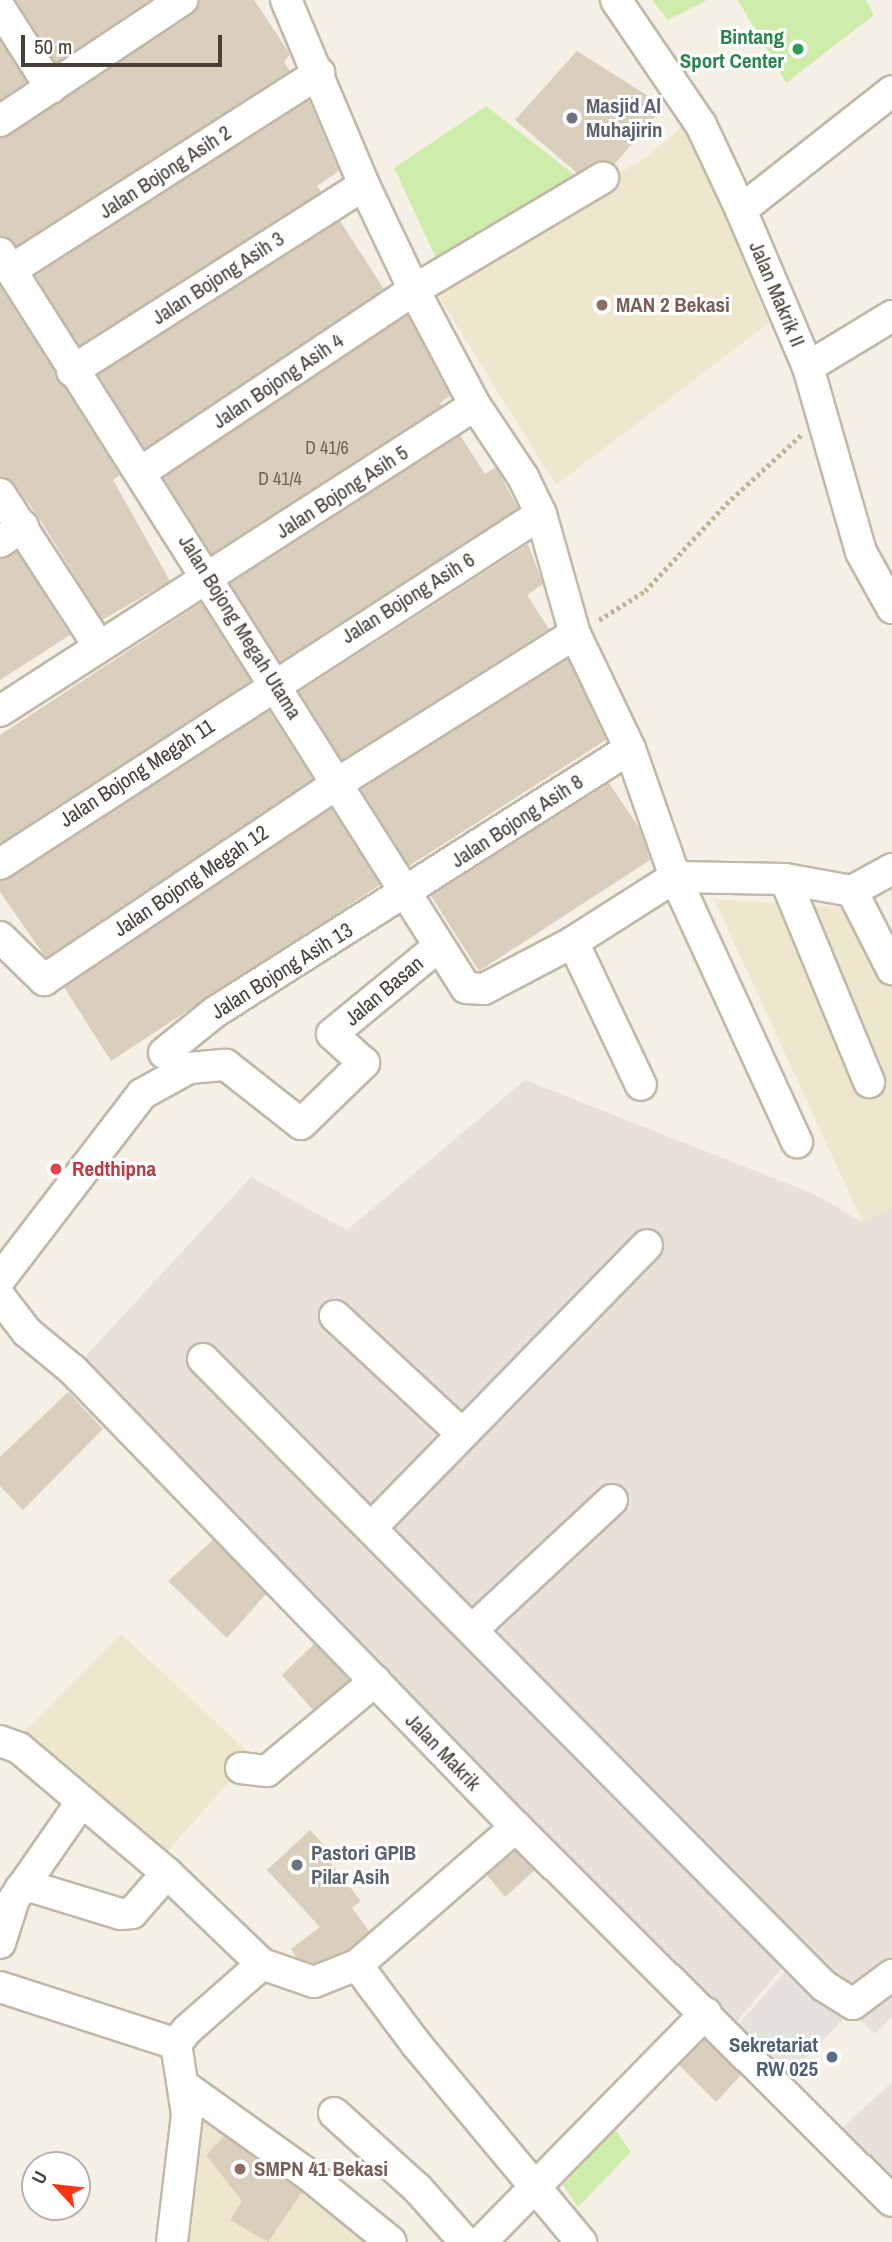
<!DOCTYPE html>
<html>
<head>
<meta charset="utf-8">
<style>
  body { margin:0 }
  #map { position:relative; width:892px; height:2242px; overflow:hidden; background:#f5f0e5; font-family:"Archivo Narrow",sans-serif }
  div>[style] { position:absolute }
  .industrial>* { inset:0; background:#e7e1da }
  .education>* { inset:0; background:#efe6ce }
  .green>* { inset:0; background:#cfedaa }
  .parking>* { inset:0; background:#e5e2de }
  .building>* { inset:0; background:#dacebd }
  .path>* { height:4.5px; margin-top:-2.25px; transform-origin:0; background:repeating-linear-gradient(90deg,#c4b497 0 3.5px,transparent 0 7px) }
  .roads { filter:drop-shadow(2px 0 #c1b8a7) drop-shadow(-2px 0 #c1b8a7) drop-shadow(0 2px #c1b8a7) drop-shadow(0 -2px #c1b8a7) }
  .minor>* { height:30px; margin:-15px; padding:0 15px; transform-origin:15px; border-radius:15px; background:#fff }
  .dots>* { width:19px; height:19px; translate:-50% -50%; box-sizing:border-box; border:4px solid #fff; border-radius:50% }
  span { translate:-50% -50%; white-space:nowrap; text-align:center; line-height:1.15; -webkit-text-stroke:6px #fff; paint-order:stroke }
  .number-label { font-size:18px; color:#6c6456 }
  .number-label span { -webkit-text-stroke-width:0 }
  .leisure-label { font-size:21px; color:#27864d; font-weight:700 }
  .right { translate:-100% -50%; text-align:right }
  .worship-label { font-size:21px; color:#5b616d; font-weight:700 }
  .left { translate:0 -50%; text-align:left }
  .street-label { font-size:21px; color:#484034 }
  .education-label { font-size:21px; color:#785e54; font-weight:700 }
  .health-label { font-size:21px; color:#be3a42; font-weight:700 }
  .service-label { font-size:21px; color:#4e5e75; font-weight:700 }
  .north { position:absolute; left:21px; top:2151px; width:70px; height:70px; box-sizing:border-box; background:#fff; border:2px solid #b6b3ae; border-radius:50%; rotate:297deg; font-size:19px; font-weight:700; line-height:28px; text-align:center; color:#484034 }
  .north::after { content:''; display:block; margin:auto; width:24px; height:32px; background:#ff3412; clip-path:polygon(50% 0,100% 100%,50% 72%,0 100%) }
  .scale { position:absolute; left:21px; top:35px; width:201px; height:32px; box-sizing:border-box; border:4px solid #484034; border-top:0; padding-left:9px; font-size:21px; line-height:24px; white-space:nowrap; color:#484034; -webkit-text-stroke:5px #fff; paint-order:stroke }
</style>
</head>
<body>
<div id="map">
  <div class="industrial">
    <div style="clip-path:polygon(525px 1080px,814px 1194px,862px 1222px,892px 1207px,892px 2016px,875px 2034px,791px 1958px,737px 2021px,73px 1370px,251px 1177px,347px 1230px)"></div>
    <div style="clip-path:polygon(892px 2082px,892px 2179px,840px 2130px)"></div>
  </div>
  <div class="education">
    <div style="clip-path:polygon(686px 123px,769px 323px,556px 485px,432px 286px,648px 156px)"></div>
    <div style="clip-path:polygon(714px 899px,846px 908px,888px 985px,892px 983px,892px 1207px,863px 1223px)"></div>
    <div style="clip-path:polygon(121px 1634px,252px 1756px,167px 1852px,22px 1734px)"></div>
    <div style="clip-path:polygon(197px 2100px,384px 2242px,181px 2242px)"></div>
  </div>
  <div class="green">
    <div style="clip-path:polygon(652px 0,707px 0,668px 20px)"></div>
    <div style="clip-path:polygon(738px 0,866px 0,874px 15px,786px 83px)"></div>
    <div style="clip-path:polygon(486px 106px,580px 179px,437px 260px,394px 168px)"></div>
    <div style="clip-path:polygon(615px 2129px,631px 2152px,578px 2207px,563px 2185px)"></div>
  </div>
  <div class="parking">
    <div style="clip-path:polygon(792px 1963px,849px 2013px,789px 2076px,739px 2024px)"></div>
  </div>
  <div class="building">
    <div style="clip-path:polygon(16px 0,150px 0,56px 63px)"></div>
    <div style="clip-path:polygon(199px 0,254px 0,290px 54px,284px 62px,290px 71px,16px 246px,0 236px,0 138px,192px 15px)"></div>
    <div style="clip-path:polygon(0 41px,27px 82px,0 100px)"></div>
    <div style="clip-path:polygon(577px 51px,664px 106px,614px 165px,602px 161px,577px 173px,515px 120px)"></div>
    <div style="clip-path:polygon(309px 100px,339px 171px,317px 186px,321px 192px,79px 346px,35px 275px)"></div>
    <div style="clip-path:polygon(340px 221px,384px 289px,145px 449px,98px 375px)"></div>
    <div style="clip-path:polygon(0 286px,120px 475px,113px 480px,170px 581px,102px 620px,37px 515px,14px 484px,0 477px)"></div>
    <div style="clip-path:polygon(408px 315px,450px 396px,440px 403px,442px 406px,212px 554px,163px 478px)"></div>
    <div style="clip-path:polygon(460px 435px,485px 474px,496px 467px,518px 508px,280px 662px,230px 583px)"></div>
    <div style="clip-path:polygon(528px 544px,543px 584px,527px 595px,549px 629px,342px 760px,299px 692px)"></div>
    <div style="clip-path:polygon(17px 552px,70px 635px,0 680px,0 559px)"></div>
    <div style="clip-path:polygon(201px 603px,251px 681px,0 843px,0 735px)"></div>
    <div style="clip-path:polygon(568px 659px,606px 740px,409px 866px,361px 789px)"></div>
    <div style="clip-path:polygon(269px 711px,313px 779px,46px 958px,0 892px,0 881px)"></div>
    <div style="clip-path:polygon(609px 783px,640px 829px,650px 860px,479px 971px,431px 896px)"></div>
    <div style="clip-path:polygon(331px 808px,380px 885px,111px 1061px,64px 987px)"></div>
    <div style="clip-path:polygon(68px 1392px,103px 1429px,23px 1510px,0 1486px,0 1457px)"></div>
    <div style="clip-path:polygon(213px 1540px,266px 1594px,227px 1638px,168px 1581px)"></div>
    <div style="clip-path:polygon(314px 1644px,349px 1680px,313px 1710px,282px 1675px)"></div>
    <div style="clip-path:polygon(310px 1830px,335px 1857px,330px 1862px,361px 1901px,352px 1908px,369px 1931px,348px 1950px,314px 1963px,297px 1958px,291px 1949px,320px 1927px,267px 1870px)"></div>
    <div style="clip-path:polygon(515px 1851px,535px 1870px,505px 1897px,487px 1875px)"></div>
    <div style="clip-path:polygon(705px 2039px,741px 2075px,716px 2102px,679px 2065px)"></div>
    <div style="clip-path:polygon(225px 2136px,302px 2192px,268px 2242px,230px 2220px,242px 2201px,206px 2155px)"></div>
  </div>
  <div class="path">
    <div style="left:599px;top:620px;width:54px;rotate:-32.2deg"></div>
    <div style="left:645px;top:591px;width:119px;rotate:-47deg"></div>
    <div style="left:726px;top:504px;width:102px;rotate:-42.6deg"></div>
  </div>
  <div class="roads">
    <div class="minor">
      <div style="left:286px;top:0;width:201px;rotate:67.1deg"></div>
      <div style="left:364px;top:185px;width:116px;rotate:64.5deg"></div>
      <div style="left:414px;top:290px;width:130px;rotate:62.1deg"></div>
      <div style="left:475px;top:405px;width:87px;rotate:56.3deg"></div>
      <div style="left:523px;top:477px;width:41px;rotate:64.1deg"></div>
      <div style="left:541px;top:514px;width:125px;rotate:74.2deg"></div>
      <div style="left:575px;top:634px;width:127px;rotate:64.4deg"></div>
      <div style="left:630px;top:749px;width:136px;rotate:70.6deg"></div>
      <div style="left:675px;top:877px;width:292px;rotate:65.3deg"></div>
      <div style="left:616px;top:0;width:151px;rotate:55.8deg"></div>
      <div style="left:701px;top:125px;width:94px;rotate:64.8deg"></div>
      <div style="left:741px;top:210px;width:171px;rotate:66.9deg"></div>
      <div style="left:808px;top:367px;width:192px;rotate:74deg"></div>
      <div style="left:861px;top:552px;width:64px;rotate:61deg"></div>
      <div style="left:0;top:8px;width:95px;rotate:57.5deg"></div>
      <div style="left:0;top:121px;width:219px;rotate:-33.6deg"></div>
      <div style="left:741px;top:210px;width:192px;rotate:-38.2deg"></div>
      <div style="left:0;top:253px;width:870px;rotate:57.62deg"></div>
      <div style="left:466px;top:988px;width:18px;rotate:3deg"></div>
      <div style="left:484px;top:989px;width:101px;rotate:-27.8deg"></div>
      <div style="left:573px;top:942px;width:121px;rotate:-32.5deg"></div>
      <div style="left:11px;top:270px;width:366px;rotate:-32.6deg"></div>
      <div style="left:808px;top:367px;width:98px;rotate:-31.3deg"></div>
      <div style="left:72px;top:371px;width:346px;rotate:-32.5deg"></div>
      <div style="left:141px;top:472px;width:328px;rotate:-33.7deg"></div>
      <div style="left:414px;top:290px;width:220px;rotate:-30.7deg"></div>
      <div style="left:0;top:494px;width:180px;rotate:57deg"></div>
      <div style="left:0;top:542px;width:28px;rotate:-35deg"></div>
      <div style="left:0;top:711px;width:565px;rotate:-32.79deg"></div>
      <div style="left:0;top:864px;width:644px;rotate:-32.9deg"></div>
      <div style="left:675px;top:877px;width:110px;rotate:1deg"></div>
      <div style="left:785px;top:879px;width:68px;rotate:10.2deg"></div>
      <div style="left:852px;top:891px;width:46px;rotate:-28.8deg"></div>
      <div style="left:785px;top:879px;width:220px;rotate:67.5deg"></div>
      <div style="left:852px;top:891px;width:88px;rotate:62.9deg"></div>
      <div style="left:0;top:937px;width:62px;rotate:44.3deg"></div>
      <div style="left:44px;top:980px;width:354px;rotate:-33.8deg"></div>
      <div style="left:338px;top:783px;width:280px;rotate:-32.2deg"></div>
      <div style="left:573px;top:942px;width:158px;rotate:64.6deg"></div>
      <div style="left:164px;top:1053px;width:65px;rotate:-38.8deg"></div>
      <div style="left:215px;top:1012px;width:491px;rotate:-32.4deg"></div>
      <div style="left:0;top:1279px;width:233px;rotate:-52.5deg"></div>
      <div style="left:142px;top:1094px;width:54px;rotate:-29deg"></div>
      <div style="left:189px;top:1068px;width:37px;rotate:-5deg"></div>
      <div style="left:226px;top:1065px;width:95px;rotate:38.2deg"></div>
      <div style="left:301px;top:1124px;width:88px;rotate:-44.1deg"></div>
      <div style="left:364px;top:1063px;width:43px;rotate:-137.8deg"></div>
      <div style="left:332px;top:1034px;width:137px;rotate:-39.4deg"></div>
      <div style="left:0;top:1297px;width:44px;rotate:52.4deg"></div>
      <div style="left:27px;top:1332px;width:60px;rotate:39.6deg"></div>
      <div style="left:73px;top:1370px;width:636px;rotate:45.89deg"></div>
      <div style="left:516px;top:1827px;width:530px;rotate:44.85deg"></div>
      <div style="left:335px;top:1316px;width:172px;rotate:42.9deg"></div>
      <div style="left:203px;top:1359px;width:882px;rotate:45.28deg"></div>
      <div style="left:824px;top:1986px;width:34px;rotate:32deg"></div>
      <div style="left:853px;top:2004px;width:49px;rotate:-36.6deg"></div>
      <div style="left:371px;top:1528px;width:395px;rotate:-45.7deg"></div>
      <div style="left:472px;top:1630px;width:191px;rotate:-42.9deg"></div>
      <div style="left:0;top:1741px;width:20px;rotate:20deg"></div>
      <div style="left:19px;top:1748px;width:194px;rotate:40.2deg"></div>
      <div style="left:167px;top:1873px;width:132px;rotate:43.8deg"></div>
      <div style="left:241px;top:1768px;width:26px;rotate:7deg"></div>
      <div style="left:267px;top:1771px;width:141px;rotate:-39.8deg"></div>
      <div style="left:20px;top:1889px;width:12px;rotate:-9deg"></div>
      <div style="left:32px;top:1887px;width:93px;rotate:16.9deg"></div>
      <div style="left:121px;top:1914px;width:11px;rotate:-5deg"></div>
      <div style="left:132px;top:1913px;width:53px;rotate:-48.8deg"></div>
      <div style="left:0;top:1943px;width:46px;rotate:-72.3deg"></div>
      <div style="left:14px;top:1899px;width:119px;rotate:-55.2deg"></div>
      <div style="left:357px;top:1965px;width:99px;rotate:53.2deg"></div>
      <div style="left:416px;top:2044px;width:258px;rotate:50.2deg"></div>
      <div style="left:0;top:1987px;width:185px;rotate:17.9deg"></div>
      <div style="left:183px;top:2085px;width:156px;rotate:35.6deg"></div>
      <div style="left:310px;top:2176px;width:104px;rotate:39.2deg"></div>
      <div style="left:334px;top:2113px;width:113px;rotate:42.1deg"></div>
      <div style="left:418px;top:2189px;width:71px;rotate:48.4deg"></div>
      <div style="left:172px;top:2242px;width:129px;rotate:-83.3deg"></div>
      <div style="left:187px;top:2114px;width:71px;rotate:-98.9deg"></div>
      <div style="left:176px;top:2044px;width:18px;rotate:-52deg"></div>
      <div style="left:187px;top:2030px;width:100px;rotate:-41.3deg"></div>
      <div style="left:262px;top:1964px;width:55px;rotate:19.1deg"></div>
      <div style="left:314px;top:1982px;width:46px;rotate:-21.6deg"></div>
      <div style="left:357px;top:1965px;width:211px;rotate:-41deg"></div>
      <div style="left:481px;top:2242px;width:321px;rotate:-45.5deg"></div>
    </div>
  </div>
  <div class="dots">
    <div style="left:798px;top:49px;background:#2e9e5b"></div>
    <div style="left:572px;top:118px;background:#6b7280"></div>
    <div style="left:602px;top:305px;background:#8d6e63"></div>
    <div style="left:56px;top:1169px;background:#e0444e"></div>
    <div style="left:297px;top:1865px;background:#6b7280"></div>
    <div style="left:832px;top:2057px;background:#5c6f8a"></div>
    <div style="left:240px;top:2169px;background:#8d6e63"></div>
  </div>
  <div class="number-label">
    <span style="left:327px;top:448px">D 41/6</span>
    <span style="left:280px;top:479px">D 41/4</span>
  </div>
  <div class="leisure-label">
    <span class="right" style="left:784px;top:49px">Bintang<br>Sport Center</span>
  </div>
  <div class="worship-label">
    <span class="left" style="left:586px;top:118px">Masjid Al<br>Muhajirin</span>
    <span class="left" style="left:311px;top:1865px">Pastori GPIB<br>Pilar Asih</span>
  </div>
  <div class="street-label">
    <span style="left:165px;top:172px;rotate:-33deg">Jalan Bojong Asih 2</span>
    <span style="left:218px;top:278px;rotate:-33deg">Jalan Bojong Asih 3</span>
    <span style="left:777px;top:294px;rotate:67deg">Jalan Makrik II</span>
    <span style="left:278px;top:381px;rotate:-34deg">Jalan Bojong Asih 4</span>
    <span style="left:342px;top:492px;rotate:-33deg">Jalan Bojong Asih 5</span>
    <span style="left:408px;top:598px;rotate:-32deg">Jalan Bojong Asih 6</span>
    <span style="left:240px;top:627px;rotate:58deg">Jalan Bojong Megah Utama</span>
    <span style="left:137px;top:773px;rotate:-33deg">Jalan Bojong Megah 11</span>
    <span style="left:517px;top:821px;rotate:-33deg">Jalan Bojong Asih 8</span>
    <span style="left:191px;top:881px;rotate:-34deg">Jalan Bojong Megah 12</span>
    <span style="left:282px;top:971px;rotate:-32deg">Jalan Bojong Asih 13</span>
    <span style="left:384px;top:991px;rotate:-40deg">Jalan Basan</span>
    <span style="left:443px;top:1752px;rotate:46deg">Jalan Makrik</span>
  </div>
  <div class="education-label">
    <span class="left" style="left:616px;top:305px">MAN 2 Bekasi</span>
    <span class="left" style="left:254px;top:2169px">SMPN 41 Bekasi</span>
  </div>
  <div class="health-label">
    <span class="left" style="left:72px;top:1169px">Redthipna</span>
  </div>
  <div class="service-label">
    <span class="right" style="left:818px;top:2057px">Sekretariat<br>RW 025</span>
  </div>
  <div class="north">U</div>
  <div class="scale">50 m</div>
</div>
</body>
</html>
